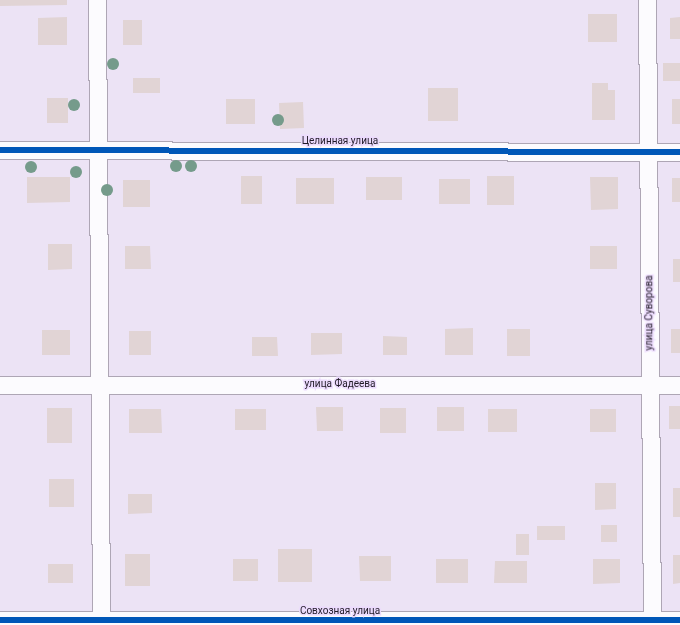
<!DOCTYPE html>
<html>
<head>
<meta charset="utf-8">
<style>
  body { margin:0 }
  #map { position:relative; width:680px; height:625px; overflow:hidden; background:#ece3f5; font-family:Roboto,sans-serif }
  div>[style] { position:absolute }
  .building>* { inset:0; background:#e1d4d5 }
  .roads { filter:drop-shadow(1px 0 #aea6b5) drop-shadow(-1px 0 #aea6b5) drop-shadow(0 1px #aea6b5) drop-shadow(0 -1px #aea6b5) }
  .minor>* { height:17px; margin:-8.5px; padding:0 8.5px; transform-origin:8.5px; border-radius:8.5px; background:#fcfbfe }
  .cycleway>* { height:6px; margin:-3px; padding:0 3px; transform-origin:3px; border-radius:3px; background:#0057b8 }
  .trees>* { width:12px; height:12px; margin:-6px; border-radius:50%; background:#759b8b }
  span { translate:-50% -50%; white-space:nowrap; text-align:center; line-height:1.15; -webkit-text-stroke:3px #ecdbfd; paint-order:stroke }
  .street-label { font-size:10px; color:#211b27 }
</style>
</head>
<body>
<div id="map">
  <div class="building">
    <div style="clip-path:polygon(0 0,67px 0,67px 5px,0 6px)"></div>
    <div style="clip-path:polygon(588px 14px,617px 14px,617px 42px,588px 42px)"></div>
    <div style="clip-path:polygon(67px 17px,67px 45px,38px 45px,38px 18px)"></div>
    <div style="clip-path:polygon(680px 17px,680px 39px,670px 39px,670px 18px)"></div>
    <div style="clip-path:polygon(123px 20px,142px 20px,142px 45px,123px 45px)"></div>
    <div style="clip-path:polygon(663px 63px,680px 63px,680px 81px,663px 81px)"></div>
    <div style="clip-path:polygon(133px 78px,160px 78px,160px 93px,133px 93px)"></div>
    <div style="clip-path:polygon(592px 83px,608px 83px,608px 90px,615px 90px,615px 120px,592px 120px)"></div>
    <div style="clip-path:polygon(428px 88px,458px 88px,458px 121px,428px 121px)"></div>
    <div style="clip-path:polygon(47px 98px,68px 98px,68px 123px,47px 123px)"></div>
    <div style="clip-path:polygon(226px 99px,255px 99px,255px 124px,226px 124px)"></div>
    <div style="clip-path:polygon(672px 99px,680px 99px,680px 124px,672px 124px)"></div>
    <div style="clip-path:polygon(303px 102px,304px 128px,280px 129px,279px 103px)"></div>
    <div style="clip-path:polygon(241px 176px,262px 176px,262px 204px,241px 204px)"></div>
    <div style="clip-path:polygon(487px 176px,514px 176px,514px 205px,487px 205px)"></div>
    <div style="clip-path:polygon(27px 177px,70px 177px,70px 202px,27px 203px)"></div>
    <div style="clip-path:polygon(366px 177px,402px 177px,402px 200px,366px 200px)"></div>
    <div style="clip-path:polygon(590px 177px,618px 177px,618px 209px,591px 210px)"></div>
    <div style="clip-path:polygon(296px 178px,334px 178px,334px 204px,296px 204px)"></div>
    <div style="clip-path:polygon(672px 178px,680px 178px,680px 202px,672px 202px)"></div>
    <div style="clip-path:polygon(439px 179px,470px 179px,470px 204px,439px 204px)"></div>
    <div style="clip-path:polygon(123px 180px,150px 180px,150px 207px,123px 207px)"></div>
    <div style="clip-path:polygon(48px 244px,72px 244px,72px 269px,48px 270px)"></div>
    <div style="clip-path:polygon(125px 246px,150px 246px,151px 269px,125px 269px)"></div>
    <div style="clip-path:polygon(590px 246px,617px 246px,617px 269px,590px 269px)"></div>
    <div style="clip-path:polygon(673px 259px,680px 259px,680px 282px,673px 282px)"></div>
    <div style="clip-path:polygon(473px 328px,473px 355px,445px 355px,445px 329px)"></div>
    <div style="clip-path:polygon(507px 329px,530px 329px,530px 356px,507px 356px)"></div>
    <div style="clip-path:polygon(671px 329px,680px 329px,680px 353px,671px 353px)"></div>
    <div style="clip-path:polygon(42px 330px,70px 330px,70px 355px,42px 355px)"></div>
    <div style="clip-path:polygon(129px 331px,151px 331px,151px 355px,129px 355px)"></div>
    <div style="clip-path:polygon(311px 333px,342px 333px,342px 354px,311px 355px)"></div>
    <div style="clip-path:polygon(383px 336px,407px 337px,407px 355px,383px 355px)"></div>
    <div style="clip-path:polygon(252px 337px,277px 337px,278px 356px,252px 356px)"></div>
    <div style="clip-path:polygon(669px 406px,680px 406px,680px 429px,669px 429px)"></div>
    <div style="clip-path:polygon(316px 407px,343px 407px,343px 431px,317px 431px)"></div>
    <div style="clip-path:polygon(437px 407px,464px 407px,464px 431px,437px 431px)"></div>
    <div style="clip-path:polygon(47px 408px,72px 408px,72px 443px,47px 443px)"></div>
    <div style="clip-path:polygon(380px 408px,406px 408px,406px 433px,380px 433px)"></div>
    <div style="clip-path:polygon(129px 409px,161px 409px,162px 433px,129px 433px)"></div>
    <div style="clip-path:polygon(235px 409px,266px 409px,266px 430px,235px 430px)"></div>
    <div style="clip-path:polygon(488px 409px,517px 409px,517px 432px,488px 432px)"></div>
    <div style="clip-path:polygon(590px 409px,616px 409px,616px 432px,590px 432px)"></div>
    <div style="clip-path:polygon(49px 479px,74px 479px,74px 507px,49px 507px)"></div>
    <div style="clip-path:polygon(595px 483px,616px 483px,616px 509px,595px 510px)"></div>
    <div style="clip-path:polygon(673px 488px,680px 488px,680px 517px,673px 517px)"></div>
    <div style="clip-path:polygon(128px 494px,152px 494px,152px 513px,128px 514px)"></div>
    <div style="clip-path:polygon(601px 525px,617px 525px,617px 542px,601px 542px)"></div>
    <div style="clip-path:polygon(537px 526px,565px 526px,565px 540px,537px 540px)"></div>
    <div style="clip-path:polygon(516px 534px,529px 534px,529px 555px,516px 555px)"></div>
    <div style="clip-path:polygon(278px 549px,312px 549px,312px 582px,278px 582px)"></div>
    <div style="clip-path:polygon(125px 554px,150px 554px,150px 586px,125px 586px)"></div>
    <div style="clip-path:polygon(673px 555px,680px 555px,680px 583px,673px 584px)"></div>
    <div style="clip-path:polygon(359px 556px,391px 556px,391px 581px,360px 581px)"></div>
    <div style="clip-path:polygon(233px 559px,258px 559px,258px 581px,233px 581px)"></div>
    <div style="clip-path:polygon(436px 559px,468px 559px,468px 583px,436px 583px)"></div>
    <div style="clip-path:polygon(593px 559px,620px 559px,620px 583px,593px 584px)"></div>
    <div style="clip-path:polygon(495px 561px,527px 561px,527px 583px,494px 583px)"></div>
    <div style="clip-path:polygon(48px 564px,73px 564px,73px 583px,48px 583px)"></div>
  </div>
  <div class="roads">
    <div class="minor">
      <div style="left:97px;top:0;width:625px;rotate:89.63deg"></div>
      <div style="left:647px;top:0;width:625px;rotate:89.54deg"></div>
      <div style="left:0;top:150px;width:680px;rotate:0.17deg"></div>
      <div style="left:0;top:385px;width:680px"></div>
      <div style="left:0;top:620px;width:680px"></div>
    </div>
  </div>
  <div class="cycleway">
    <div style="left:0;top:150px;width:680px;rotate:0.17deg"></div>
    <div style="left:0;top:620px;width:680px"></div>
  </div>
  <div class="trees">
    <div style="left:113px;top:64px"></div>
    <div style="left:74px;top:105px"></div>
    <div style="left:278px;top:120px"></div>
    <div style="left:176px;top:166px"></div>
    <div style="left:191px;top:166px"></div>
    <div style="left:31px;top:167px"></div>
    <div style="left:76px;top:172px"></div>
    <div style="left:107px;top:190px"></div>
  </div>
  <div class="street-label">
    <span style="left:340px;top:141px">Целинная улица</span>
    <span style="left:649px;top:313px;rotate:-90deg">улица Суворова</span>
    <span style="left:340px;top:384px">улица Фадеева</span>
    <span style="left:340px;top:611px">Совхозная улица</span>
  </div>
</div>
</body>
</html>
